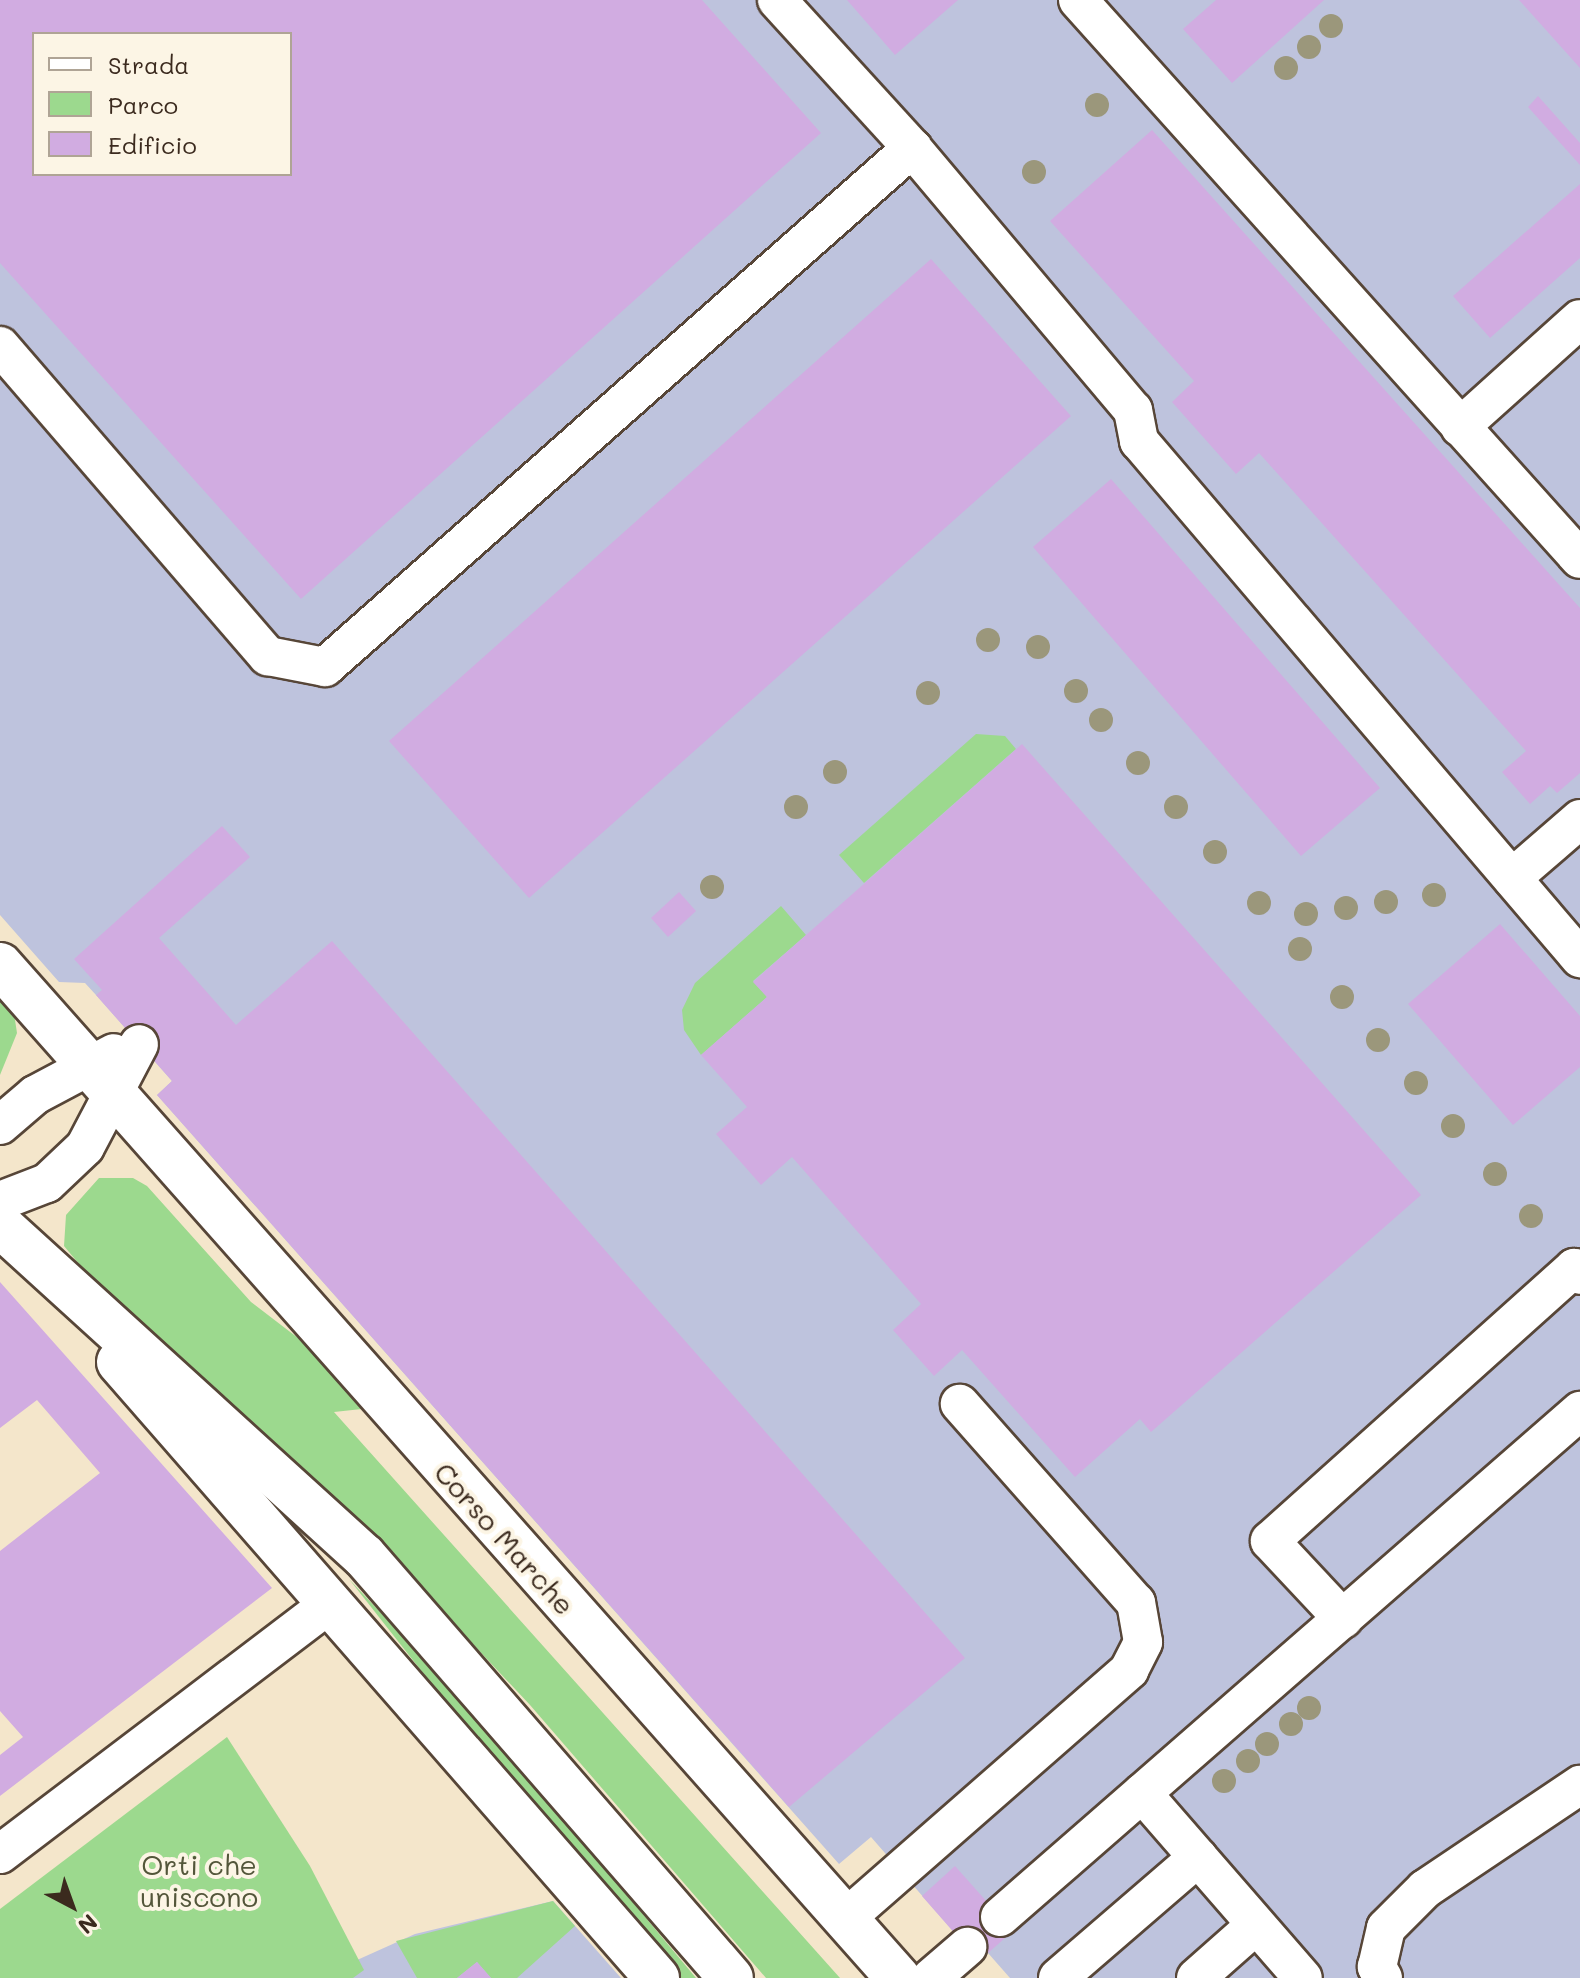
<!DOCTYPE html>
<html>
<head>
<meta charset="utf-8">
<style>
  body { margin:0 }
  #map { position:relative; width:1580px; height:1978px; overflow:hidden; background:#f4e6cb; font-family:Mali,sans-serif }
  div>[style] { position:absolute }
  .industrial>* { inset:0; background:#bec3dd }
  .green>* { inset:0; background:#9cd98e }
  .building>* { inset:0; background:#d1ace1 }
  .roads { filter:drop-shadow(2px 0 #574638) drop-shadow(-2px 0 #574638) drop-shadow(0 2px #574638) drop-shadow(0 -2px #574638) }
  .minor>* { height:38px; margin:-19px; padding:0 19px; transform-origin:19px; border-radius:19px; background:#fff }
  .major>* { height:44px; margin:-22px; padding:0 22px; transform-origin:22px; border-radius:22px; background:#fff }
  .trees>* { width:24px; height:24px; margin:-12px; border-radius:50%; background:#9b977b }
  span { translate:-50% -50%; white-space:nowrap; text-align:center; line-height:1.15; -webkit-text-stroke:8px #fcf5e5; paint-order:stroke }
  .street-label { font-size:28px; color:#3b2a1e }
  .park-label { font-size:28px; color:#53563a }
  .legend { position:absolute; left:32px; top:32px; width:260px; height:144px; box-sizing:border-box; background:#fcf5e5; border:2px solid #afa495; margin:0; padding:10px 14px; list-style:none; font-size:24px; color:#3b2a1e }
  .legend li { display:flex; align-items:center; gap:16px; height:40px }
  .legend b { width:40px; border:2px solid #afa495 }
  .north { position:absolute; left:32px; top:1866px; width:80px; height:80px; -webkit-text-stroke:6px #fcf5e5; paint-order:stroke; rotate:139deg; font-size:22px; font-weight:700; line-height:32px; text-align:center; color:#3b2a1e }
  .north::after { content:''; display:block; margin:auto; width:28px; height:36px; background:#3b2a1e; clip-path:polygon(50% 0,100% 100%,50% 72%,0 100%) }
</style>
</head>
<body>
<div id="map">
  <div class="industrial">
    <div style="clip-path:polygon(evenodd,0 0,1580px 0,1580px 1978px,1010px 1978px,988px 1953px,979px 1961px,871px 1837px,839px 1864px,157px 1095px,172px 1081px,96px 995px,85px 983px,59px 982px,0 915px,0 0,34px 34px,290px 34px,290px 174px,34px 174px,34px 34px)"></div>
    <div style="clip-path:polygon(553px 1901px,621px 1978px,317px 1978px,415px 1934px)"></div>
  </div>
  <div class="green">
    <div style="clip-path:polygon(976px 734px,1005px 736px,1016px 749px,864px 883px,839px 855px)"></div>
    <div style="clip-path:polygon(781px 906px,806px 935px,753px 981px,767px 997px,701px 1055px,684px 1030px,682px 1010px,695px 983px)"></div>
    <div style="clip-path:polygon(0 992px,13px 1007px,17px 1033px,0 1075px)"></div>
    <div style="clip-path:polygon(99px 1178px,133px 1178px,147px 1186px,251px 1302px,328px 1361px,371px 1408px,334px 1412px,840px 1978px,766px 1978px,530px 1705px,367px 1531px,79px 1264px,64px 1246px,66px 1215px)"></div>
    <div style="clip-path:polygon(349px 1579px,475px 1713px,696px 1978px,681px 1978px,482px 1748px)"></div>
    <div style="clip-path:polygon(227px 1737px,310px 1866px,364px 1970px,353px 1978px,0 1978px,0 1909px)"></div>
    <div style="clip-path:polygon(553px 1901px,575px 1926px,517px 1978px,491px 1978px,477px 1962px,457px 1978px,417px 1978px,396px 1941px)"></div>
  </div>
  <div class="building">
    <div style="clip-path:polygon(evenodd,0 0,702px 0,821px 133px,301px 599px,0 263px,0 0,34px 34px,290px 34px,290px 174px,34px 174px,34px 34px)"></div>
    <div style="clip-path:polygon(847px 0,958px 0,895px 55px)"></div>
    <div style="clip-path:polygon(1216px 0,1324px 0,1232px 83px,1183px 29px)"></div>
    <div style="clip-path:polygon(1519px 0,1580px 0,1580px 68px)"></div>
    <div style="clip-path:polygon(1538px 96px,1580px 143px,1580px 165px,1528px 107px)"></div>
    <div style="clip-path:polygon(1152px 130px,1580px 608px,1580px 773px,1557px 793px,1550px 786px,1530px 804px,1502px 772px,1526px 751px,1259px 453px,1236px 474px,1172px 402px,1194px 381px,1050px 221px)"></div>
    <div style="clip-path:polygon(1580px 184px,1580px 258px,1490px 338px,1453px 296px)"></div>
    <div style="clip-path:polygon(931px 259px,1071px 416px,529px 898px,389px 741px)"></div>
    <div style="clip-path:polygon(1111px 479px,1380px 788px,1301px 856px,1033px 547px)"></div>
    <div style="clip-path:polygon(1022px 744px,1421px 1195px,1151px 1432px,1140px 1419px,1075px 1477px,962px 1350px,934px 1376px,893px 1330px,921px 1304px,792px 1157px,761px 1185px,716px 1134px,747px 1107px,701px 1055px,767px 997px,753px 982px)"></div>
    <div style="clip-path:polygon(222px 826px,250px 857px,159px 938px,236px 1025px,332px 941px,965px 1658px,789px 1807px,157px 1095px,172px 1081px,96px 995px,102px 990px,74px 959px)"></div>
    <div style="clip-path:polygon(679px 892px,696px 911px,668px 937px,651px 918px)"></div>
    <div style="clip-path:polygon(1500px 924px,1580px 1016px,1580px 1067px,1513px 1125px,1408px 1004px)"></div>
    <div style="clip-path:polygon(0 1282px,272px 1588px,0 1796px,0 1755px,23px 1737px,0 1711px,0 1551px,100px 1473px,37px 1400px,0 1428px)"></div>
    <div style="clip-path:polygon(955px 1866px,1013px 1931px,979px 1961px,922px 1896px)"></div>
    <div style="clip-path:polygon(477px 1962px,491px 1978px,457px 1978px)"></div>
  </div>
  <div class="roads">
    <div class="minor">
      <div style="left:777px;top:0;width:200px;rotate:47.6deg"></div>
      <div style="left:912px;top:148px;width:343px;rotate:49.9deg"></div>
      <div style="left:1133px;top:410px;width:32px;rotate:79deg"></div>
      <div style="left:1139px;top:441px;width:680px;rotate:49.54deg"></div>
      <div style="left:1078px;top:0;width:751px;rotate:48.08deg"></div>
      <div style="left:0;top:346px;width:410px;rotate:49.2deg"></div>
      <div style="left:268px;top:656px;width:58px;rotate:10.9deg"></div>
      <div style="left:325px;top:667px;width:784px;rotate:-41.48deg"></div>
      <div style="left:1460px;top:427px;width:161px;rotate:-42deg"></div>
      <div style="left:1512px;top:878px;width:90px;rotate:-40.9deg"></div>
      <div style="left:0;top:1125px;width:46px;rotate:-40.6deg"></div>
      <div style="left:35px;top:1095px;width:89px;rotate:-28deg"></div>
      <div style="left:0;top:1201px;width:50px;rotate:-21deg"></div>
      <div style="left:47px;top:1183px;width:52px;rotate:-43.5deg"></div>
      <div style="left:85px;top:1147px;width:116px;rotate:-62.3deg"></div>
      <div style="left:1343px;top:1619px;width:107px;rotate:-133.1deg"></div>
      <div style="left:1270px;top:1541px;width:409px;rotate:-41.9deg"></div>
      <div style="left:1574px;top:1268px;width:9px;rotate:49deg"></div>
      <div style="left:1142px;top:1793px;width:245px;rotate:49deg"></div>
      <div style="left:0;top:1854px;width:412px;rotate:-37.2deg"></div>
      <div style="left:1000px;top:1917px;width:770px;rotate:-41.1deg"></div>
      <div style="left:845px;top:1919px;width:378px;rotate:-41.2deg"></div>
      <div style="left:1129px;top:1670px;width:31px;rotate:-63deg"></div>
      <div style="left:1143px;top:1642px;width:40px;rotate:-100deg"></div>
      <div style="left:1136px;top:1603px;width:266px;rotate:-131.5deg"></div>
      <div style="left:931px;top:1978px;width:48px;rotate:-40.7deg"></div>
      <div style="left:1058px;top:1978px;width:185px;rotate:-40.8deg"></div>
      <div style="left:1196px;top:1978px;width:80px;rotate:-41.5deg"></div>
      <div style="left:1383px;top:1978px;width:13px;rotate:-119deg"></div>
      <div style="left:1377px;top:1967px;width:40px;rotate:-77deg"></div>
      <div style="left:1386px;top:1928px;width:55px;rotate:-45deg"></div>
      <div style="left:1425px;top:1889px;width:187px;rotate:-33.9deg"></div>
    </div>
    <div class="major">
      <div style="left:0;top:965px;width:1354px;rotate:48.44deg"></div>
      <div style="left:0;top:1225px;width:492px;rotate:42.3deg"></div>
      <div style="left:364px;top:1556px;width:559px;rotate:48.99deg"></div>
      <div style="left:119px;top:1362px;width:818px;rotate:48.87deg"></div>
    </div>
  </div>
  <div class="trees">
    <div style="left:1331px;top:26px"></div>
    <div style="left:1309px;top:47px"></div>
    <div style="left:1286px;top:68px"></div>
    <div style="left:1097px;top:105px"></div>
    <div style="left:1034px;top:172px"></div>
    <div style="left:988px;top:640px"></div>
    <div style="left:1038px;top:647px"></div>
    <div style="left:1076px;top:691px"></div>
    <div style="left:928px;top:693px"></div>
    <div style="left:1101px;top:720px"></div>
    <div style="left:1138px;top:763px"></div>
    <div style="left:835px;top:772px"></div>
    <div style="left:796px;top:807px"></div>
    <div style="left:1176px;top:807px"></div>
    <div style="left:1215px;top:852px"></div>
    <div style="left:712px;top:887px"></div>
    <div style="left:1434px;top:895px"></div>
    <div style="left:1386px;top:902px"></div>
    <div style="left:1259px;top:903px"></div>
    <div style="left:1346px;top:908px"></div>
    <div style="left:1306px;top:914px"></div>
    <div style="left:1300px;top:949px"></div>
    <div style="left:1342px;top:997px"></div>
    <div style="left:1378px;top:1040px"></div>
    <div style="left:1416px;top:1083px"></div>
    <div style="left:1453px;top:1126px"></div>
    <div style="left:1495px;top:1174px"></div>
    <div style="left:1531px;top:1216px"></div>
    <div style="left:1309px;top:1708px"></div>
    <div style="left:1291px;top:1724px"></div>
    <div style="left:1267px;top:1744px"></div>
    <div style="left:1248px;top:1761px"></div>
    <div style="left:1224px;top:1781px"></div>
  </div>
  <div class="street-label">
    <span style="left:505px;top:1538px;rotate:48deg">Corso Marche</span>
  </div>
  <div class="park-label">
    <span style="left:199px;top:1880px">Orti che<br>uniscono</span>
  </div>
  <ul class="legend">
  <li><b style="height:10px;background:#fff"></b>Strada</li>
  <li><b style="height:22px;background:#9cd98e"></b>Parco</li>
  <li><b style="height:22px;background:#d1ace1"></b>Edificio</li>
  </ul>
  <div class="north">N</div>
</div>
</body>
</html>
